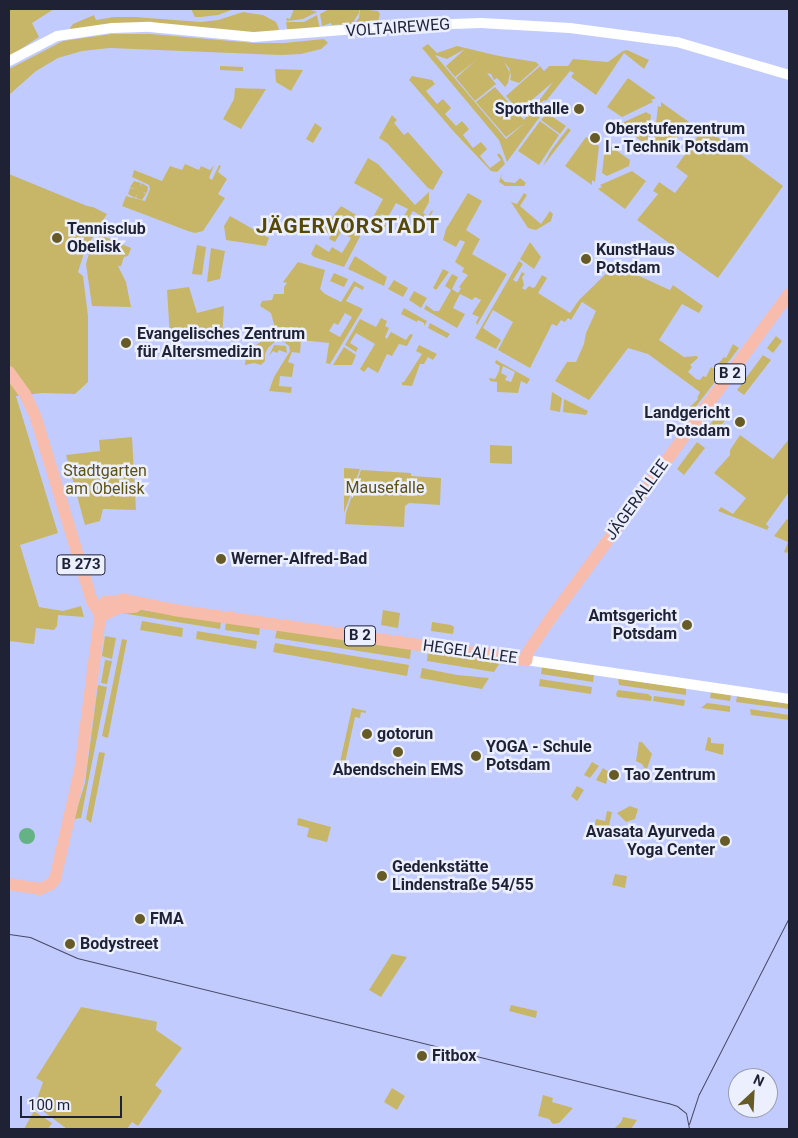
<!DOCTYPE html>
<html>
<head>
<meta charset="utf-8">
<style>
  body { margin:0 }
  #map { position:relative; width:798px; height:1138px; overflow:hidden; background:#c2cbfe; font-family:Roboto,sans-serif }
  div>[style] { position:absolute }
  .green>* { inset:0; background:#c8b668 }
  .round { border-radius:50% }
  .water>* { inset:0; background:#65b285 }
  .minor>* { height:10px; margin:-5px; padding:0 5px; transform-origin:5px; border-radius:5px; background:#fff }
  .major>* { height:12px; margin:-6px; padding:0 6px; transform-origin:6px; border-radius:6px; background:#f7bcac }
  .tram>* { height:1px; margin:-0.5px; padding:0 0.5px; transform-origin:0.5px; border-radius:0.5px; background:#464a65 }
  .dots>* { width:14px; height:14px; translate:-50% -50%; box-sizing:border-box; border:2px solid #ebeffe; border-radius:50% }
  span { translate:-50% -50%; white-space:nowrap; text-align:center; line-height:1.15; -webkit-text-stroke:5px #ebeffe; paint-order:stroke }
  .shield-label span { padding:1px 4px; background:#ebeffe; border:1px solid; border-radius:4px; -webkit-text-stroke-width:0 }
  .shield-label { font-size:15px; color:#1f2235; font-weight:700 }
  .street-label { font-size:16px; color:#1f2235 }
  .poi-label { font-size:16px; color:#1f2235; font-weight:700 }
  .right { translate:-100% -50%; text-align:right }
  .left { translate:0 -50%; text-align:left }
  .park-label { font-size:16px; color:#5e5114 }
  .district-label { font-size:21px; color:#564907; font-weight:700; letter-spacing:1px }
  .frame { position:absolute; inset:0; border:10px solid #1f2235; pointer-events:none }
  .north { position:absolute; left:728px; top:1068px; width:50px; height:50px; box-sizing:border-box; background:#ebeffe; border:1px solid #999dae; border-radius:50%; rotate:25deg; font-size:14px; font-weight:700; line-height:20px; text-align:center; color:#1f2235 }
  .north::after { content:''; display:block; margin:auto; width:18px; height:22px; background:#665b27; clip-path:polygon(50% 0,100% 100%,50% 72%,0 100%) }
  .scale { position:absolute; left:20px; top:1096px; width:102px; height:22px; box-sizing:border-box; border:2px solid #1f2235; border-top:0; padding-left:6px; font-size:15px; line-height:18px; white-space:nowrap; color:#1f2235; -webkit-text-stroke:4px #ebeffe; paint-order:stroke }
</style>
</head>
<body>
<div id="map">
  <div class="green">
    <div style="clip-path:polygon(9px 9px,54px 9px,32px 23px,39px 37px,9px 57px)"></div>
    <div style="clip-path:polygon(191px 9px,234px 9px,218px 15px,201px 17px,195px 17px)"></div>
    <div style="clip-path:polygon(294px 9px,308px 9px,317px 12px,303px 19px,287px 21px,286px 18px,290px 19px)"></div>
    <div style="clip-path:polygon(329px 9px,359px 9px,359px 13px,352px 24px,332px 25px,331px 23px,322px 26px,320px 14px)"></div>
    <div style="clip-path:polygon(360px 9px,378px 11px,380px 14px,378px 22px,352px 26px,359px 18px)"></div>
    <div style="clip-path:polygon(243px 12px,263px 15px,276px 22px,279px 29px,275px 33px,71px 30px,70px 28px,73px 24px,94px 15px,96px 20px,114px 17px,135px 17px,201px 22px,218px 20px)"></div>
    <div style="clip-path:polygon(317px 15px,320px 29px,287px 29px,286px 22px,304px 22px)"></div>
    <div style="clip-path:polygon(111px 34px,151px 34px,254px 43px,284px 43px,324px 39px,328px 43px,321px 49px,301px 54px,281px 55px,110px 48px,82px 51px,58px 58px,36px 71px,9px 95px,9px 69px,63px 41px)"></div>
    <div style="clip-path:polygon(428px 44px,437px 53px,457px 46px,499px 56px,536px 62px,539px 65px,519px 83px,510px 80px,511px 76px,509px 68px,504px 62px,510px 73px,508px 83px,505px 87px,497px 78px,494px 80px,491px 74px,487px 73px,496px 84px,475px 101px,456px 78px,476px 60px,455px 77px,446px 66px,465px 49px,447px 59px,435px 55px,506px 139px,526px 122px,506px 137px,476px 102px,495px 87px,524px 120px,536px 104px,544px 111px,507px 162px,499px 140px,422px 48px)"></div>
    <div style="clip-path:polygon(627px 50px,649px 60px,644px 69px,624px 53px,596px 95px,571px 77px,574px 73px,570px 71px,546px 101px,544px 100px,541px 103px,538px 102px,553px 82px,519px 111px,506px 96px,540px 66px,544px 71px,549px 66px,568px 66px,573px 59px,608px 62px,623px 51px)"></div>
    <div style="clip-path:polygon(220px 66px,243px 67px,243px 71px,220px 70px)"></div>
    <div style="clip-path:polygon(275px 69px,303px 70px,291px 91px,276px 82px)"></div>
    <div style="clip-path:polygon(412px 76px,432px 80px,435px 84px,426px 91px,437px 104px,443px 99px,451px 108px,445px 114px,456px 126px,462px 121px,469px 129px,463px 135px,473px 148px,481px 142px,487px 149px,480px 156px,490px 168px,501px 160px,497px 155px,499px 153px,502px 157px,505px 164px,497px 172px,491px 171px,455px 133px,411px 82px,409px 80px)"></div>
    <div style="clip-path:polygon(628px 78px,656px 98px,651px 100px,653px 102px,622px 117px,607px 107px)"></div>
    <div style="clip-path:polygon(235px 88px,266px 89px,241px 129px,223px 119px,234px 99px)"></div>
    <div style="clip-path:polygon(661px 102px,689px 122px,668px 151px,654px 141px,658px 106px,661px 107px)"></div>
    <div style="clip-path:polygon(646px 112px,651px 115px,648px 139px,643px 142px,623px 128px,624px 122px)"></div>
    <div style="clip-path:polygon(547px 113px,566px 126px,560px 134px,541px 120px)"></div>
    <div style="clip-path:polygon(392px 115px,397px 120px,394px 123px,404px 135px,408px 132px,443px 172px,433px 190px,428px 188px,387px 143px,379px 138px)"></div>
    <div style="clip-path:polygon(540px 121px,559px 135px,539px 165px,518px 151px)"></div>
    <div style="clip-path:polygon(315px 123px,322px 128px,313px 143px,306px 139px)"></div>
    <div style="clip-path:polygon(568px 128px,571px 130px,543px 166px,550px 152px)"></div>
    <div style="clip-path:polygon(703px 129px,720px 139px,783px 186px,718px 278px,637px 220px,658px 194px,653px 191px,659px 182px,675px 193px,688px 176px,676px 167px)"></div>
    <div style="clip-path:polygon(586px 137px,599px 146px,595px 182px,592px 180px,592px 185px,565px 166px)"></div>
    <div style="clip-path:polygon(610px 146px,630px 160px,629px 166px,607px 176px,602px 173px,605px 148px)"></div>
    <div style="clip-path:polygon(368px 158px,378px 164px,415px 205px,429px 192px,429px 202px,423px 213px,428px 216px,432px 210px,433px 211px,428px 220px,413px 211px,403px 226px,398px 226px,408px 209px,396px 203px,388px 217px,381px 214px,371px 229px,365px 227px,344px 267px,314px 257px,311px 254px,316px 244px,329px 252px,332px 247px,342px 253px,351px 238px,341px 232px,335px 242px,329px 239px,331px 235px,322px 230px,341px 206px,370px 223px,383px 199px,354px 183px)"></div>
    <div style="clip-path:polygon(185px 164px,199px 170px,201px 166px,210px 170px,214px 165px,209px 178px,212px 180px,219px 165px,221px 166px,218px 172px,227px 179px,218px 194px,225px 198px,203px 231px,195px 233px,188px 231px,122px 206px,126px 196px,145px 201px,150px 189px,149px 185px,132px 177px,134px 170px,162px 181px,170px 166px,182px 170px)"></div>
    <div style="clip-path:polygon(632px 171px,646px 181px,625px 209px,598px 189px,602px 187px,600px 185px)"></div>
    <div style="clip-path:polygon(502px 173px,501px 178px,505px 182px,515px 183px,520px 178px,526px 183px,524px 186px,505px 186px,499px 182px)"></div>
    <div style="clip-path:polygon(9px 174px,87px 206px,93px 207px,107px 214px,85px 250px,78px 272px,83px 276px,88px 316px,88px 382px,75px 394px,42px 393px,16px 396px,58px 533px,20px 545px,39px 607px,63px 611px,81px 606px,84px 617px,58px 615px,57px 626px,54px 630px,36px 628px,34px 644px,9px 641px)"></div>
    <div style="clip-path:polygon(134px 181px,141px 183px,140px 187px,142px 183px,148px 187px,147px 193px,143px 192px,146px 194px,142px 200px,136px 198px,137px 194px,135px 198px,128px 194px,130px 188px,135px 189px,130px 187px)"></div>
    <div style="clip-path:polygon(468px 193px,482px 201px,466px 230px,480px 239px,472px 254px,507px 274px,477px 325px,476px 322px,479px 317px,472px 314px,481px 300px,475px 297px,472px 300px,460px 294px,453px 308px,465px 314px,457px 328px,424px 309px,426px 305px,434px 311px,439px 311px,451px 290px,445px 286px,452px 274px,458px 277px,452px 289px,458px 293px,461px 288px,459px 287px,468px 275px,462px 272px,464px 268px,455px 262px,465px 242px,460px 240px,456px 247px,443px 240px,446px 229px)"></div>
    <div style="clip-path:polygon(524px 193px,527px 195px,520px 206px,541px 224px,550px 211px,553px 214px,551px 221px,536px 230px,528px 228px,511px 202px,517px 204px)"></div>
    <div style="clip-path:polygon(230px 216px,269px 238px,266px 246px,226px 240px,224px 226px)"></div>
    <div style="clip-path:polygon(380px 220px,388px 221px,381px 234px,372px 231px)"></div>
    <div style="clip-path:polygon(100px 235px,131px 248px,128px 256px,124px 257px,121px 266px,118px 266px,126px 282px,131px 307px,92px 306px,86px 264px,90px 250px)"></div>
    <div style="clip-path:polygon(530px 242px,541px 257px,534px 269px,520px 259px)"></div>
    <div style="clip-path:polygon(197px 245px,206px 247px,202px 275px,192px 274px)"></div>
    <div style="clip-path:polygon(211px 248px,225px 251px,220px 279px,207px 282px)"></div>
    <div style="clip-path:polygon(355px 256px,387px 277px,384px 286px,348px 269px)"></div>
    <div style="clip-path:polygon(519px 261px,523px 264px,513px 280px,517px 282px,522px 272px,525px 274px,522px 277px,524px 285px,522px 288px,525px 290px,529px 286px,533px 288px,535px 287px,542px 275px,547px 278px,538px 293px,570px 313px,579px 300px,615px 265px,670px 290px,673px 285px,703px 306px,699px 313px,682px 304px,659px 340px,684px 357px,697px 356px,698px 358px,690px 365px,692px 367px,688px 372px,696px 379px,700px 380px,703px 376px,706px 377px,711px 367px,721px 374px,694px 409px,690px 407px,698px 399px,697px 398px,700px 392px,648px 354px,628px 348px,589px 400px,555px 381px,567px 362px,576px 362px,584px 344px,586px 333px,596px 311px,582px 302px,571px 320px,568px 318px,565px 322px,561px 320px,557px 326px,552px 324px,530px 368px,498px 350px,513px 322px,493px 310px,483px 328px,501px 340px,496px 349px,475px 338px)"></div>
    <div style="clip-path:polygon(evenodd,298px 262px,325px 270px,320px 289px,325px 294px,341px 302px,354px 281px,364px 287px,363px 290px,355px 286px,346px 301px,363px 309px,330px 364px,326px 363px,329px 343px,301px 340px,300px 353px,292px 352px,288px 362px,294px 364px,292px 377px,280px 376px,279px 386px,292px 387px,291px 393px,269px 391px,274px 377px,290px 351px,289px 346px,284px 342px,284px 338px,279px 338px,268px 348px,265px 354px,265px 361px,261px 365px,254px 363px,245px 365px,246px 356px,249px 350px,266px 338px,275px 328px,271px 313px,260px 306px,262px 301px,272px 300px,274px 294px,284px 294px,284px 287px,287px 283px,283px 282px,298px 262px,345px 313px,352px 317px,340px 337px,329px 331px,334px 323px,338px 325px,345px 313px)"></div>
    <div style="clip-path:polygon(443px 269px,449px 272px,436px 290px,433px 288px)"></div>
    <div style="clip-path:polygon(334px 273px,348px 279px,344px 287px,330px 281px)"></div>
    <div style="clip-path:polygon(394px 280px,408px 288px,403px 297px,388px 289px)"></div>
    <div style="clip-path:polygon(189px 287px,197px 313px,224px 306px,222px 338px,170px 337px,167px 290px)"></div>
    <div style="clip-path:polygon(414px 291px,427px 298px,421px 308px,409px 300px)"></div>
    <div style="clip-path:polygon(404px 308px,427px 321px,424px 326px,424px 323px,418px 320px,417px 322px,401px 314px)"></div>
    <div style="clip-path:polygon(381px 318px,387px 321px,385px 326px,389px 328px,385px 337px,387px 339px,391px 332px,406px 340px,410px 334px,413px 335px,407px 346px,399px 344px,392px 356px,387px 354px,378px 373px,368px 367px,364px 372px,360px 369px,375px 344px,356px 333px,350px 343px,358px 348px,356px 352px,345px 345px,360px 319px,376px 327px)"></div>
    <div style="clip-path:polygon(430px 323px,450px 334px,447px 338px,428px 328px)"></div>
    <div class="round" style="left:245px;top:329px;width:12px;height:12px"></div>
    <div style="clip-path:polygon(776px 336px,782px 341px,773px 353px,767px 348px)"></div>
    <div style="clip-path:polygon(733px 344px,739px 348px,723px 369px,717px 365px,724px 357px,726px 358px)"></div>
    <div style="clip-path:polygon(274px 345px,286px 346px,287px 353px,279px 350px,277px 353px,273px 351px,269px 356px)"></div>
    <div style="clip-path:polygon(419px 345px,437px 354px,433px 360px,428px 357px,424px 364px,420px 364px,412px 386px,402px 385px,402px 382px,404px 382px,422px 354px,416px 351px)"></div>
    <div style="clip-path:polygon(344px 347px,356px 355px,352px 365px,333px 365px)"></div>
    <div style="clip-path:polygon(763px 355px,771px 360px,744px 395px,737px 390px)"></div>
    <div style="clip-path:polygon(evenodd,496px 360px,530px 379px,527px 384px,521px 381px,518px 393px,497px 392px,497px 382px,490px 381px,489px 378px,495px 379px,499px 371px,500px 366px,495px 363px,496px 360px,503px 366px,515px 372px,511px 382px,505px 380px,507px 376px,501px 373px,503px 366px)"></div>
    <div style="clip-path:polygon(552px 392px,562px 398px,560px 412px,550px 410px)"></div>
    <div style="clip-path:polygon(564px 399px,588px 411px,586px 415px,563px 412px)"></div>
    <div style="clip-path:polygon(726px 404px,733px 410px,714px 435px,706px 430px)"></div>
    <div style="clip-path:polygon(740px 435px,773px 459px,789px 439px,789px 492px,766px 524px,769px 527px,767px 530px,718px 511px,721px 507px,733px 514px,746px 498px,714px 473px,730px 455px,730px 450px)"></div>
    <div style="clip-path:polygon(132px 437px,136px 510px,103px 509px,100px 521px,85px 525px,66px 455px,100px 451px,99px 440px)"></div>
    <div style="clip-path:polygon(697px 442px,705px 448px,684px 475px,677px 469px)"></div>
    <div style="clip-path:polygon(490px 445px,512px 446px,512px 464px,490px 463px)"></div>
    <div style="clip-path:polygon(344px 468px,360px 469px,344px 513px)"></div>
    <div style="clip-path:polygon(361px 470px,411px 473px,411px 476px,441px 478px,440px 505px,409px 503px,405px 506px,404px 527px,345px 524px,346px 513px)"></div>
    <div style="clip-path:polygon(787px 519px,789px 521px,789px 550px,787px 553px,784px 552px,788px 542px,774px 536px)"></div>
    <div style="clip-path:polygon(129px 608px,221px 622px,220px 629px,115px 612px)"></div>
    <div style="clip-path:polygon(383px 610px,400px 613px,398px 628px,381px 625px)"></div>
    <div style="clip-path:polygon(142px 621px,183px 628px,182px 637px,140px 630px)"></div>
    <div style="clip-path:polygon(226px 622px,260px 627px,259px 635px,225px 630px)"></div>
    <div style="clip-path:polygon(432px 622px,451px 625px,454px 627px,453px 634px,431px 631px)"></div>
    <div style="clip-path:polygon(277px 629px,411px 649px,410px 659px,275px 638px)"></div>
    <div style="clip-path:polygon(197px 631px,257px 641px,256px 649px,196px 639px)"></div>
    <div style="clip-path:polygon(105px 636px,116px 638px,112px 659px,102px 656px)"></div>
    <div style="clip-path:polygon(122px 639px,127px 640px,108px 738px,102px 736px)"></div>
    <div style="clip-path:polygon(275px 643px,409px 665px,407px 676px,273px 652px)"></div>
    <div style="clip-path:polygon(428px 651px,501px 661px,494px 672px,427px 661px)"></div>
    <div style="clip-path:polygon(105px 660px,112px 661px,107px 684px,101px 683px)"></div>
    <div style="clip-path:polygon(542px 667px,594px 675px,593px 682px,541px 674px)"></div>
    <div style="clip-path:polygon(422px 668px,457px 675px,489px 678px,482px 689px,420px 678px)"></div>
    <div style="clip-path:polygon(540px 679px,592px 687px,591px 694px,539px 686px)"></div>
    <div style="clip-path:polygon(618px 679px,686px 688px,686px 695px,619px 685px)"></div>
    <div style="clip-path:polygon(98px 685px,107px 687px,81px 818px,74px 819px,85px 783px)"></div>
    <div style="clip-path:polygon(618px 690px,648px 694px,652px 697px,651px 701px,617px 697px,616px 694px)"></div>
    <div style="clip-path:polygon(711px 692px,731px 695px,730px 701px,710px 698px)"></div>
    <div style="clip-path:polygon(654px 696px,685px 700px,684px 706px,653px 701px)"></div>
    <div style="clip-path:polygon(737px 696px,789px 704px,789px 709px,736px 702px)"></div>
    <div style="clip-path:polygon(707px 703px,730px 706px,730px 712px,701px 708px)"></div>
    <div style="clip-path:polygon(352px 708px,366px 711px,366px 713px,361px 712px,360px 718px,355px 717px,345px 763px,340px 762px)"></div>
    <div style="clip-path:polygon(750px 709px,789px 715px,789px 720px,751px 715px)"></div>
    <div style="clip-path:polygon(708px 737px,711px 738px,711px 743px,724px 744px,723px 755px,705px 750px)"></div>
    <div style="clip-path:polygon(639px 742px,642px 742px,652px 754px,647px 769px,645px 769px,642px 764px,636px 761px)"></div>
    <div style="clip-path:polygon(99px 752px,105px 753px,91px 823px,86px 819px)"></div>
    <div style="clip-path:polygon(592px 762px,599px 766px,590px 778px,584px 775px)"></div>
    <div style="clip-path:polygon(603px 768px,609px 772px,606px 784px,596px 780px)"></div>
    <div style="clip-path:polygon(577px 786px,584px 790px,577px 801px,571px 796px)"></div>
    <div style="clip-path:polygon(630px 806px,638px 809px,635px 819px,626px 822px,617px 813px)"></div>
    <div style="clip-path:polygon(607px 811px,612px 812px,608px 830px,594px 828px,596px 819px,605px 821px)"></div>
    <div style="clip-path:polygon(298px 818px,331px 827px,327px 842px,307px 837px,309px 828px,297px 825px)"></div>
    <div style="clip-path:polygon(615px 874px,627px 876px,625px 888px,612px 885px)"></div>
    <div style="clip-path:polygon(392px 954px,407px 957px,381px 997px,369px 990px)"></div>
    <div style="clip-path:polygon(511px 1005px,537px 1011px,536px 1018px,509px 1011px)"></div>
    <div style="clip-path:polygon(81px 1007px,154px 1021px,157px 1022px,156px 1030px,182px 1048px,155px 1085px,162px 1091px,138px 1126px,132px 1122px,127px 1129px,67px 1129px,35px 1105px,43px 1082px,36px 1078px)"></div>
    <div style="clip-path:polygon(392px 1088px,405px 1096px,397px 1110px,384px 1102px)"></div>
    <div style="clip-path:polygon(543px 1095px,553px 1098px,552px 1102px,573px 1108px,559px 1123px,553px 1124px,549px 1119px,538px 1116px)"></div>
    <div style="clip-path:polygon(34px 1111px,52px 1123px,48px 1129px,24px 1129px)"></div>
    <div style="clip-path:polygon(623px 1117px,637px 1120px,631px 1129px,615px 1128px,621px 1122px)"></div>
  </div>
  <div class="water">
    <div class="round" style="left:19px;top:828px;width:16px;height:16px"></div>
  </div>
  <div class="minor">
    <div style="left:9px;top:61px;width:54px;rotate:-27.5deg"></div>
    <div style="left:57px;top:36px;width:56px;rotate:-8.3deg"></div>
    <div style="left:112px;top:28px;width:38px;rotate:-2deg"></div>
    <div style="left:150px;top:27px;width:103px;rotate:5.5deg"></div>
    <div style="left:253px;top:37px;width:142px;rotate:-4.4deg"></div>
    <div style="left:395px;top:26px;width:86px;rotate:-2deg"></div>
    <div style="left:481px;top:23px;width:89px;rotate:3.2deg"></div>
    <div style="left:570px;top:28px;width:108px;rotate:7.5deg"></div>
    <div style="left:677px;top:42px;width:117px;rotate:16.4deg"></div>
    <div style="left:526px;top:660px;width:266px;rotate:8.4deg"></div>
  </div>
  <div class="major">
    <div style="left:9px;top:372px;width:27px;rotate:54deg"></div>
    <div style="left:25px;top:394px;width:26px;rotate:65deg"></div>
    <div style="left:36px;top:418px;width:191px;rotate:73deg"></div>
    <div style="left:92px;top:601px;width:17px;rotate:59deg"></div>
    <div style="left:101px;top:616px;width:20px;rotate:-24deg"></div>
    <div style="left:119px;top:608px;width:16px;rotate:-4deg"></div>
    <div style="left:9px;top:884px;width:31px;rotate:9deg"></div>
    <div style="left:40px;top:889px;width:12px;rotate:-24deg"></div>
    <div style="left:51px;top:884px;width:6px;rotate:-51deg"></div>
    <div style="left:55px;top:879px;width:111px;rotate:-77deg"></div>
    <div style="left:80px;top:771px;width:163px;rotate:-82.6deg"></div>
    <div style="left:101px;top:609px;width:8px;rotate:-60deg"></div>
    <div style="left:105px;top:602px;width:20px;rotate:-6deg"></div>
    <div style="left:125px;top:600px;width:50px;rotate:11.5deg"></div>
    <div style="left:174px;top:610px;width:356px;rotate:8.1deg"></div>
    <div style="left:526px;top:660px;width:8px;rotate:-76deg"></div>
    <div style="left:528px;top:652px;width:45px;rotate:-56deg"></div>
    <div style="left:553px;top:615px;width:398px;rotate:-53.7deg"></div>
  </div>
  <div class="tram">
    <div style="left:9px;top:934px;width:21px;rotate:8deg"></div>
    <div style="left:30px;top:937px;width:51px;rotate:24.1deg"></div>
    <div style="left:77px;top:958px;width:609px;rotate:13.79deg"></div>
    <div style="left:668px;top:1103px;width:9px;rotate:18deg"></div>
    <div style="left:677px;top:1106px;width:11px;rotate:38deg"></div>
    <div style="left:686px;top:1113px;width:16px;rotate:79deg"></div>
    <div style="left:689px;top:1124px;width:32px;rotate:-72deg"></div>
    <div style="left:699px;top:1094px;width:199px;rotate:-63deg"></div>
  </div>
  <div class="dots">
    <div style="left:579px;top:109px;background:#665b27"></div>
    <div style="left:595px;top:138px;background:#665b27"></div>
    <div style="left:57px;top:238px;background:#665b27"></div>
    <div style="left:586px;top:259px;background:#665b27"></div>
    <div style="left:126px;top:343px;background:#665b27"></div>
    <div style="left:740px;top:422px;background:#665b27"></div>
    <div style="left:221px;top:559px;background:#665b27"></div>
    <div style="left:687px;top:625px;background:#665b27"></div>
    <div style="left:367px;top:734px;background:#665b27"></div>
    <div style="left:398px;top:752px;background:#665b27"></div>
    <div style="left:476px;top:756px;background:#665b27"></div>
    <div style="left:614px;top:775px;background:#665b27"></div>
    <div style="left:725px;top:841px;background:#665b27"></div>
    <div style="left:382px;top:876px;background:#665b27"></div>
    <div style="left:140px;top:919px;background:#665b27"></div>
    <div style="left:70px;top:944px;background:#665b27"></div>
    <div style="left:422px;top:1056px;background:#665b27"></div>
  </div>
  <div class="shield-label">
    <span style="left:730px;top:374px">B 2</span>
    <span style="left:81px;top:565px">B 273</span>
    <span style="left:360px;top:636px">B 2</span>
  </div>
  <div class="street-label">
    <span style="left:398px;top:28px;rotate:-4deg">VOLTAIREWEG</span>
    <span style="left:637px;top:500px;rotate:-54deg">JÄGERALLEE</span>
    <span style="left:470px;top:652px;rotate:8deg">HEGELALLEE</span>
  </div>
  <div class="poi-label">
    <span class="right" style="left:569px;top:109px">Sporthalle</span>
    <span class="left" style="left:605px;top:138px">Oberstufenzentrum<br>I - Technik Potsdam</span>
    <span class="left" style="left:67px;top:238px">Tennisclub<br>Obelisk</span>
    <span class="left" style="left:596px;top:259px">KunstHaus<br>Potsdam</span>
    <span class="left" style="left:137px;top:343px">Evangelisches Zentrum<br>für Altersmedizin</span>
    <span class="right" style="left:730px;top:422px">Landgericht<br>Potsdam</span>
    <span class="left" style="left:231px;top:559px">Werner-Alfred-Bad</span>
    <span class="right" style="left:677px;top:625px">Amtsgericht<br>Potsdam</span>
    <span class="left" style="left:377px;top:734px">gotorun</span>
    <span class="left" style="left:486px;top:756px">YOGA - Schule<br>Potsdam</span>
    <span style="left:398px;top:770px">Abendschein EMS</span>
    <span class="left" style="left:624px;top:775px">Tao Zentrum</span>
    <span class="right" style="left:715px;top:841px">Avasata Ayurveda<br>Yoga Center</span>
    <span class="left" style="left:392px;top:876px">Gedenkstätte<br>Lindenstraße 54/55</span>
    <span class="left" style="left:150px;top:919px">FMA</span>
    <span class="left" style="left:80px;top:944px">Bodystreet</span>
    <span class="left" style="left:432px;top:1056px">Fitbox</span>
  </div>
  <div class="park-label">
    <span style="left:105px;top:480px">Stadtgarten<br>am Obelisk</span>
    <span style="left:385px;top:488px">Mausefalle</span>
  </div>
  <div class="district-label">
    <span style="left:348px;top:226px">JÄGERVORSTADT</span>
  </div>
  <div class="frame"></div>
  <div class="north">N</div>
  <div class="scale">100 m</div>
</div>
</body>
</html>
